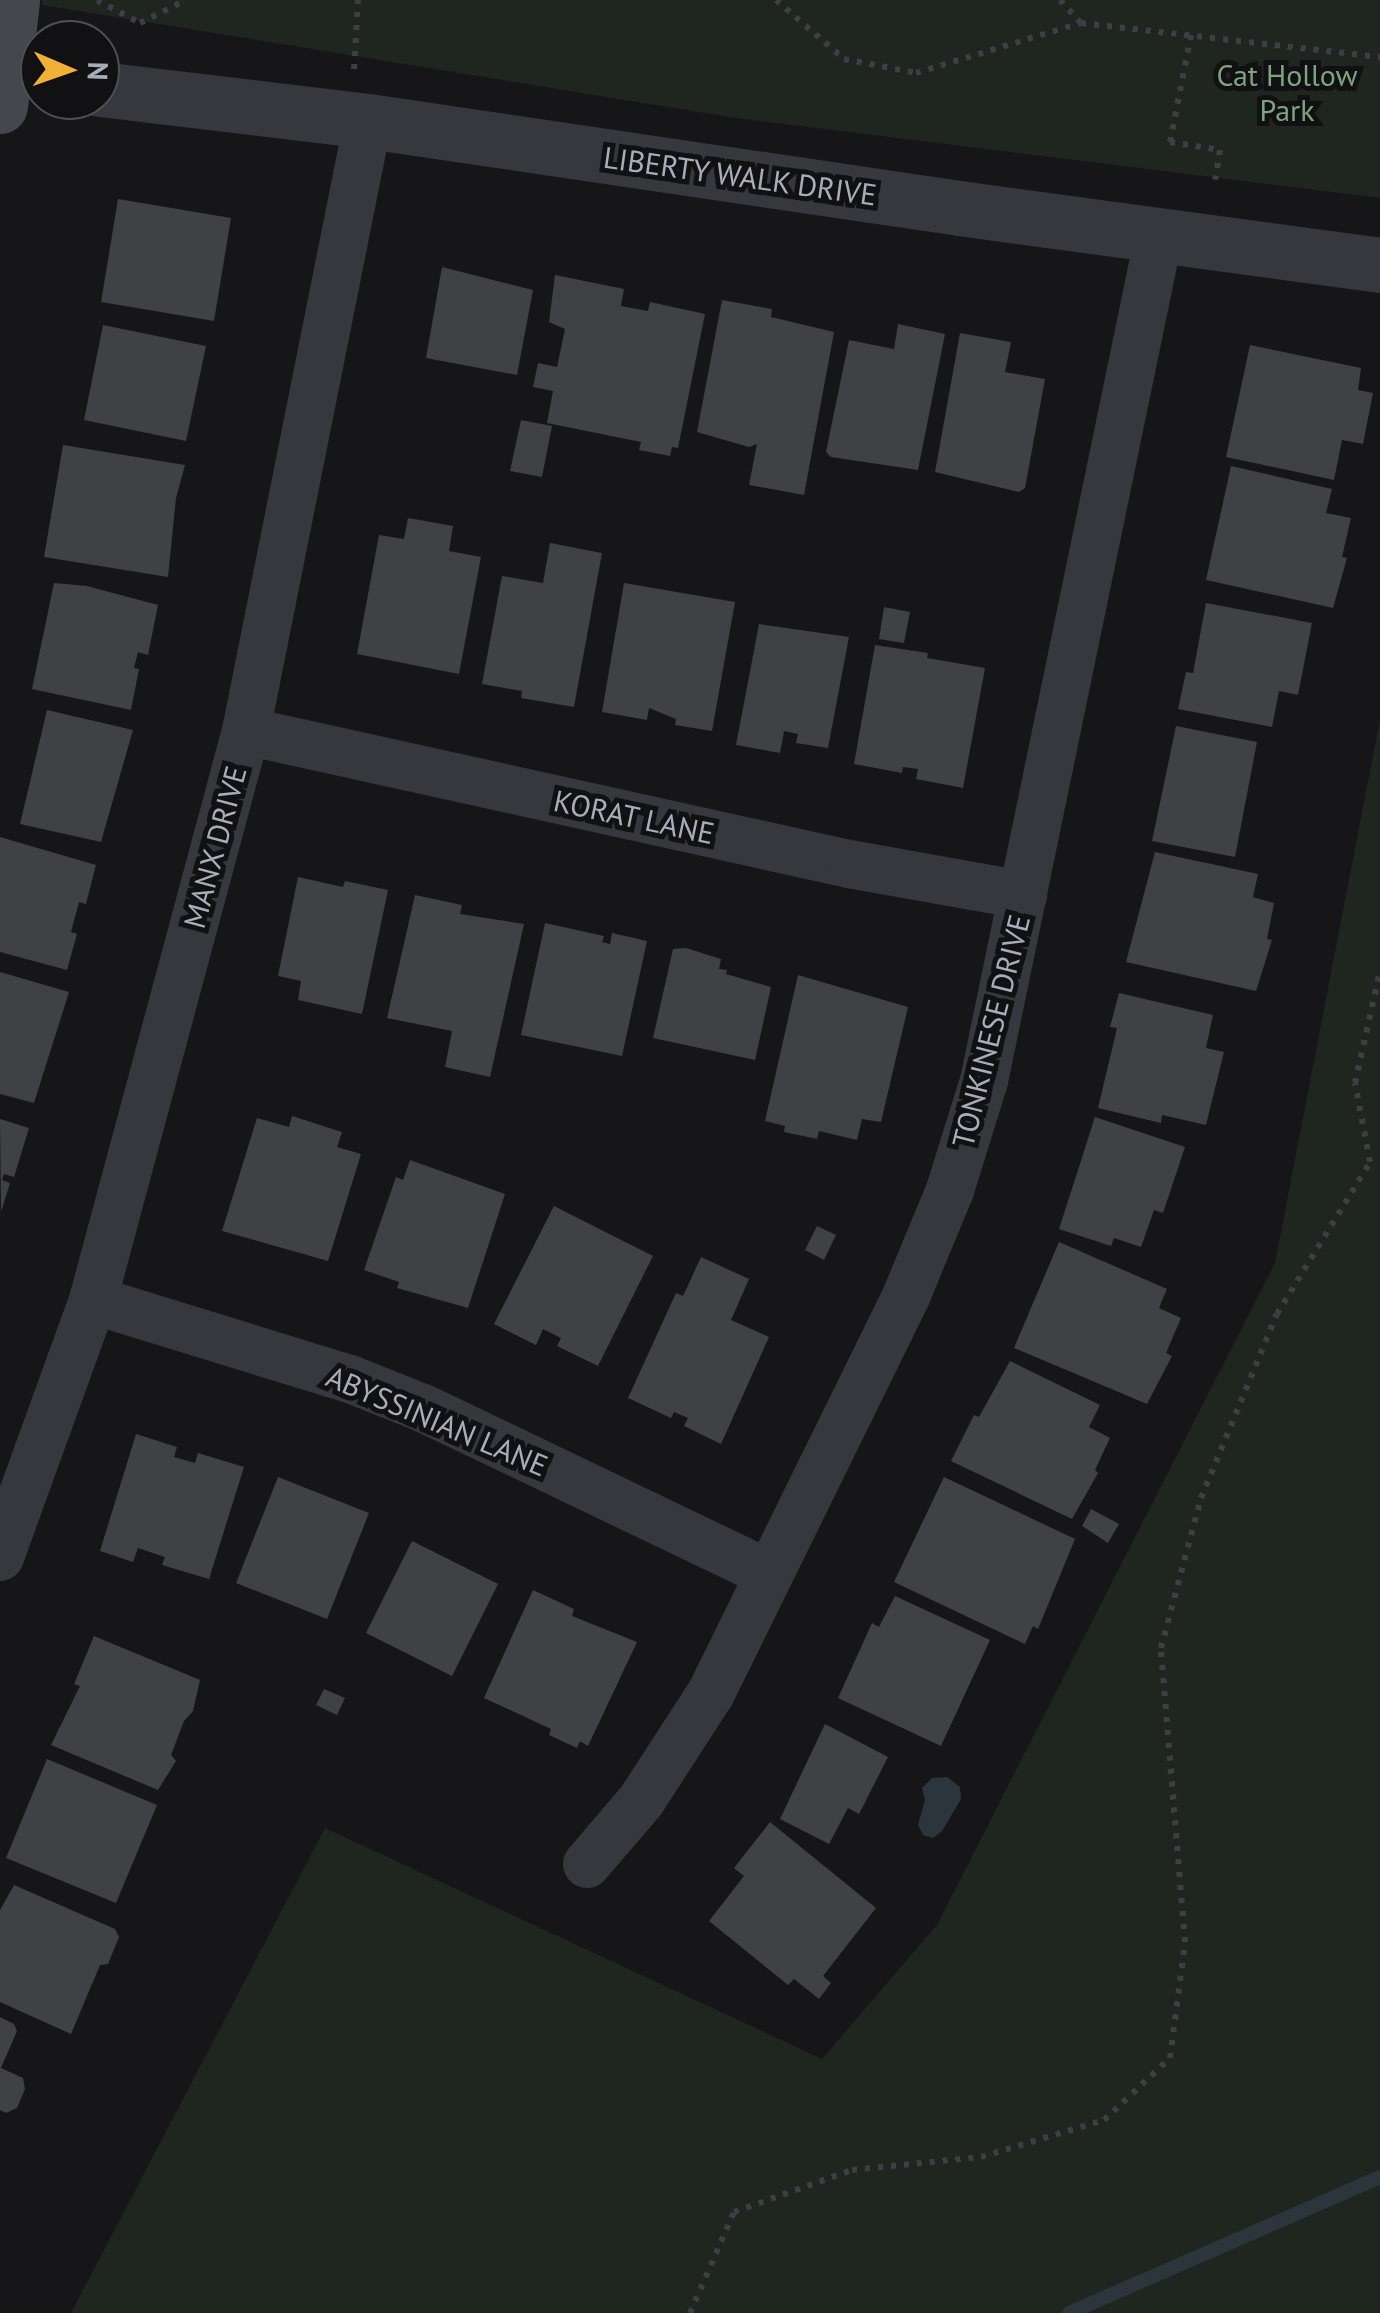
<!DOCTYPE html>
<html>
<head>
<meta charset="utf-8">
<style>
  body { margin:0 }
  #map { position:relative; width:1380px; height:2313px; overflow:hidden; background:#161618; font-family:"PT Sans",sans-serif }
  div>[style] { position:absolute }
  .green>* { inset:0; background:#1e261f }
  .water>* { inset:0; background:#2c353c }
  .stream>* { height:14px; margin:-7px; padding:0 7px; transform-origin:7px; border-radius:7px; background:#2c353c }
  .building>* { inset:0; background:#404145 }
  .path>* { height:6px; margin-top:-3px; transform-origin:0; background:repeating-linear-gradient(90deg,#3d3f44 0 5px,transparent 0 13px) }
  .minor>* { height:48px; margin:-24px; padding:0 24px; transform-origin:24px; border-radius:24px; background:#37383d }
  .tertiary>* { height:55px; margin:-27.5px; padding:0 27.5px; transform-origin:27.5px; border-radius:27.5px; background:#37383d }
  .secondary>* { height:55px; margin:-27.5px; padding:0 27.5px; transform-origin:27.5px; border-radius:27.5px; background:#45474d }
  span { translate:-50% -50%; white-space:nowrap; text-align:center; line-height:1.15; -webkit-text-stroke:10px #111113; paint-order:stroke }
  .park-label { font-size:30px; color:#7fa381 }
  .street-label { font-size:30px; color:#a8adb8 }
  .north { position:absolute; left:20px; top:20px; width:100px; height:100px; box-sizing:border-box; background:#111113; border:2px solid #4d4f55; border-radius:50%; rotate:92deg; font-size:28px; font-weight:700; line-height:40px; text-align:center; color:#a8adb8 }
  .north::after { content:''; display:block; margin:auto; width:35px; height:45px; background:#f2b134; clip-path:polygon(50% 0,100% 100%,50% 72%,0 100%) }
</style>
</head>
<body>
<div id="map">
  <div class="green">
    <div style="clip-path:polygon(42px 0,1380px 0,1380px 198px,736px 118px,42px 5px)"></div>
    <div style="clip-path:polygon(1380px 719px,1380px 2313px,71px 2313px,325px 1828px,822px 2059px,937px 1925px,1275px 1263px)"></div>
  </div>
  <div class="water">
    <div style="clip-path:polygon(947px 1777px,960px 1787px,961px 1799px,942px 1831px,933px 1838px,923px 1835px,918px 1825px,925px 1800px,922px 1788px,932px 1778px)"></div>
  </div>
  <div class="stream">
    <div style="left:1069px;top:2313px;width:339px;rotate:-23.6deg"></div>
  </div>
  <div class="building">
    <div style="clip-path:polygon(118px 199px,231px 218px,214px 321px,101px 302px)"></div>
    <div style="clip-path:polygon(442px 267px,533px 290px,517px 375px,426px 358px)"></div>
    <div style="clip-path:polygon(555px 275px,624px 289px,621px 306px,648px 311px,650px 302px,705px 314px,678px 448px,672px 447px,670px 456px,639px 450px,641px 442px,547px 423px,553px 391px,533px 387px,538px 363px,557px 367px,565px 329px,549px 322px)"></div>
    <div style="clip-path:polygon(722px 300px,772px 309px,771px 317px,834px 332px,804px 495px,749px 485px,757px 444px,749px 447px,697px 432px)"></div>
    <div style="clip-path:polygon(898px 324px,945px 334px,918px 470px,831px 457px,826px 452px,849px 340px,894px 349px)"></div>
    <div style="clip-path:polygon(103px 325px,206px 346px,186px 441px,84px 420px)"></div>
    <div style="clip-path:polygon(960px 333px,1011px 342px,1005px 372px,1045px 379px,1025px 488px,1019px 492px,935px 472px)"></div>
    <div style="clip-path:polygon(1250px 345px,1361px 368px,1358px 390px,1373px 393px,1363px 444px,1342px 440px,1334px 480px,1226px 457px)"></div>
    <div style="clip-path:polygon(521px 420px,552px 426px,542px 477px,510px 471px)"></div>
    <div style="clip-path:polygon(63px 445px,185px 465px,176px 498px,168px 577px,44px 557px)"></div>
    <div style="clip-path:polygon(1231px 466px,1332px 489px,1326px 513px,1351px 518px,1342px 557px,1347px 558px,1333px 608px,1206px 580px)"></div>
    <div style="clip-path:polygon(408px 518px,453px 526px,449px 551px,481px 557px,459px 674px,357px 654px,379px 535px,404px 539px)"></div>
    <div style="clip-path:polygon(550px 543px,602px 553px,574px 707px,521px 698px,522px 691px,482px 684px,502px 576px,543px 583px)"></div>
    <div style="clip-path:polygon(54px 583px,87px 586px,158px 605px,148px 655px,138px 652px,134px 668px,139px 669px,131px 710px,32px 689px)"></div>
    <div style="clip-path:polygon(624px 583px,735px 602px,712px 731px,675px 725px,676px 719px,649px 708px,647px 720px,602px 712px)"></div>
    <div style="clip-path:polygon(1206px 603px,1312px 623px,1298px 695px,1279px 691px,1272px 727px,1178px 709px,1186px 672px,1193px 673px)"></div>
    <div style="clip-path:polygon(884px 607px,910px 612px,904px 643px,879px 639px)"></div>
    <div style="clip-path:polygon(759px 624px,849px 637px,828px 748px,796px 743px,798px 734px,784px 731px,780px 753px,736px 745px)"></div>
    <div style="clip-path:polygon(875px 645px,928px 653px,927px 658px,985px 668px,963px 788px,916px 779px,918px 769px,903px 767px,902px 773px,854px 764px)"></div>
    <div style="clip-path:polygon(47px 710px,133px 730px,101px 842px,20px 824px)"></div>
    <div style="clip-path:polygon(1176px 726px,1257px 742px,1235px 857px,1152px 841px)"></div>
    <div style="clip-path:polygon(0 837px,96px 865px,86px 904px,79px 902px,71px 932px,77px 934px,67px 970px,0 952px)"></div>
    <div style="clip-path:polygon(1155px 852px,1258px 874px,1253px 897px,1274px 903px,1267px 939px,1272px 940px,1256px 991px,1126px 962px)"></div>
    <div style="clip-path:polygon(298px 877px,343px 887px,345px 881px,388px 890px,362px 1014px,298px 1000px,301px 981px,278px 976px)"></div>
    <div style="clip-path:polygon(415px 895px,462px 905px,460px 914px,524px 924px,490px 1077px,445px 1067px,452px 1031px,387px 1018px)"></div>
    <div style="clip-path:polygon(545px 923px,604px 936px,602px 942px,610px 944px,612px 933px,647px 941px,622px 1056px,521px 1035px)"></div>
    <div style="clip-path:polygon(686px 948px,721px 959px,719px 969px,727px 970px,726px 974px,771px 987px,755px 1060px,653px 1038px,673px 949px)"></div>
    <div style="clip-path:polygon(0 972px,69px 992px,34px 1103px,0 1094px)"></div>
    <div style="clip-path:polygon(798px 975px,908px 1007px,881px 1122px,862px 1119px,857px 1140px,819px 1131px,817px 1139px,784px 1132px,785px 1126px,765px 1121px)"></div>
    <div style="clip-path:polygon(1119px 993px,1213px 1015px,1206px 1048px,1224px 1052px,1206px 1125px,1162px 1115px,1161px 1123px,1098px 1108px,1117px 1028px,1110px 1027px)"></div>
    <div style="clip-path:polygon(292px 1116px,342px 1132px,337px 1147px,361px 1154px,328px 1261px,222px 1231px,257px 1118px,289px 1127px)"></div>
    <div style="clip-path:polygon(1095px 1117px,1185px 1147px,1163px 1213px,1154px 1210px,1141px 1247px,1114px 1238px,1111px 1246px,1059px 1229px)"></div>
    <div style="clip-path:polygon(0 1119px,29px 1128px,14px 1177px,4px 1174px,2px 1180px,10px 1183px,1px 1212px)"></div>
    <div style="clip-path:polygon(410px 1160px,505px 1194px,468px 1308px,397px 1288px,399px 1282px,364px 1270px,396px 1177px,403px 1180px)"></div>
    <div style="clip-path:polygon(554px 1206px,653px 1256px,598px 1366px,557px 1346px,561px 1338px,543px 1329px,536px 1345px,494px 1324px)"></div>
    <div style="clip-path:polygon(817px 1226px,836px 1235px,824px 1260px,805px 1250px)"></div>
    <div style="clip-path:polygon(1059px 1242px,1167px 1289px,1159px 1308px,1181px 1318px,1166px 1353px,1172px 1356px,1147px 1404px,1014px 1348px)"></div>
    <div style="clip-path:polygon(701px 1257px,749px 1279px,731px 1320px,769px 1337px,721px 1444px,684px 1426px,688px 1418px,674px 1412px,671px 1418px,628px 1398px,676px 1293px,683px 1296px)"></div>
    <div style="clip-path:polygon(1010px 1361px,1100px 1405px,1089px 1427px,1110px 1438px,1095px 1470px,1098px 1473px,1072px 1519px,951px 1461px,974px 1415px,979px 1417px)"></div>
    <div style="clip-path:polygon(136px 1434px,177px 1447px,174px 1457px,195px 1463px,198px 1453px,244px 1467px,209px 1579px,162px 1565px,165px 1557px,138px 1548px,133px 1562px,100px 1551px)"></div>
    <div style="clip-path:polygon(278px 1477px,369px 1513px,327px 1619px,236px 1583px)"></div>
    <div style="clip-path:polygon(944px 1477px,1075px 1539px,1038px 1629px,1033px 1626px,1025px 1644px,894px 1582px)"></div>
    <div style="clip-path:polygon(1091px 1509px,1119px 1524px,1108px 1543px,1082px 1526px)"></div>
    <div style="clip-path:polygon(412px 1541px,498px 1584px,452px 1676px,366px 1633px)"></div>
    <div style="clip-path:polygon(533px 1590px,574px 1609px,572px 1616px,637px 1642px,588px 1746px,580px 1741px,577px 1748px,549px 1735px,551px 1729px,484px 1698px)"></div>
    <div style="clip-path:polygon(895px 1596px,990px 1640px,941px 1746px,838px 1698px,872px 1623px,879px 1627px)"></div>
    <div style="clip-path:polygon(94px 1636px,200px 1680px,193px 1711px,184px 1721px,171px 1755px,176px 1761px,158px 1790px,51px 1745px,80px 1686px,74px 1684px)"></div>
    <div style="clip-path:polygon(324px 1689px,345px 1698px,337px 1715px,316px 1705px)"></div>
    <div style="clip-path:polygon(825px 1724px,888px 1757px,859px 1814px,848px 1808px,829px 1844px,780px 1819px)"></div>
    <div style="clip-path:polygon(47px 1759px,157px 1805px,116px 1903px,6px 1858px)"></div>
    <div style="clip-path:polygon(770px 1822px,876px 1908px,823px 1976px,831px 1983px,819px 1999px,794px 1979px,788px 1985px,709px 1921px,744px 1876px,734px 1868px)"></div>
    <div style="clip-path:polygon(14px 1885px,115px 1929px,119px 1937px,108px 1964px,100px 1965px,71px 2034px,0 2002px,0 1910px)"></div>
    <div style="clip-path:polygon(0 2017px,14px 2024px,17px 2031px,1px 2068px,23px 2078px,25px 2089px,17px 2108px,6px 2113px,0 2110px)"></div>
  </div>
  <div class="path">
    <div style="left:97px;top:0;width:49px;rotate:28.1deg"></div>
    <div style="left:140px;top:23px;width:51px;rotate:-26.6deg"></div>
    <div style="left:776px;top:0;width:90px;rotate:40.9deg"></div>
    <div style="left:844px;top:59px;width:73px;rotate:11deg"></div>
    <div style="left:916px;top:73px;width:172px;rotate:-16.9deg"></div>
    <div style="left:1081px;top:23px;width:301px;rotate:6.5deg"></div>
    <div style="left:1060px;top:0;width:31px;rotate:48deg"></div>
    <div style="left:1191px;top:35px;width:109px;rotate:101.1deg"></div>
    <div style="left:1170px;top:142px;width:51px;rotate:9.1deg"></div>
    <div style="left:1220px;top:150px;width:30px;rotate:99deg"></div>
    <div style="left:354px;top:69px;width:69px;rotate:-86.7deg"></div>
    <div style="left:690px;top:2313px;width:110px;rotate:-66.5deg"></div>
    <div style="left:734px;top:2212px;width:125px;rotate:-19.6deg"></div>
    <div style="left:852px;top:2170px;width:130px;rotate:-5.8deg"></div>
    <div style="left:981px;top:2157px;width:128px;rotate:-16.7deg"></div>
    <div style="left:1104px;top:2120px;width:91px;rotate:-43.2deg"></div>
    <div style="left:1170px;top:2058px;width:117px;rotate:-82.6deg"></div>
    <div style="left:1185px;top:1942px;width:295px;rotate:-94.7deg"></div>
    <div style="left:1161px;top:1648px;width:155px;rotate:-75.1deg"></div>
    <div style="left:1201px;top:1498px;width:199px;rotate:-67.6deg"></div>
    <div style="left:1277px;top:1314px;width:178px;rotate:-58.5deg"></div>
    <div style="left:1370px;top:1162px;width:80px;rotate:-100.8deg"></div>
    <div style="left:1355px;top:1083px;width:115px;rotate:-77.4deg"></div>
  </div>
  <div class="minor">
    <div style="left:246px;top:731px;width:617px;rotate:12.44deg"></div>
    <div style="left:849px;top:864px;width:177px;rotate:10.1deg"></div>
    <div style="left:93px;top:1300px;width:269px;rotate:17.1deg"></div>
    <div style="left:350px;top:1379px;width:79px;rotate:21.7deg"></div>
    <div style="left:423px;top:1408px;width:384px;rotate:25.6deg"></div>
    <div style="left:0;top:1557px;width:273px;rotate:-70.1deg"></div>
    <div style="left:93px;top:1300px;width:589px;rotate:-74.95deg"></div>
    <div style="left:246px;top:731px;width:622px;rotate:-78.69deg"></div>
    <div style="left:587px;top:1864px;width:83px;rotate:-49.4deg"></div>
    <div style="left:641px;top:1801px;width:129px;rotate:-57.1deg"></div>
    <div style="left:711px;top:1693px;width:445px;rotate:-63.8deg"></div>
    <div style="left:907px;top:1294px;width:113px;rotate:-67.5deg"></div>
    <div style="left:950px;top:1190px;width:114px;rotate:-72.7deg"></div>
    <div style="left:984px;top:1081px;width:864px;rotate:-78.31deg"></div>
  </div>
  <div class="tertiary">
    <div style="left:100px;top:89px;width:270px;rotate:6.8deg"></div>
    <div style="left:368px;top:121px;width:597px;rotate:8.37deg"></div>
    <div style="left:959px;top:208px;width:425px;rotate:7.7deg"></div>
  </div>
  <div class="secondary">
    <div style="left:0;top:106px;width:107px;rotate:-83.5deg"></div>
  </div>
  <div class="park-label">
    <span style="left:1287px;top:92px">Cat Hollow<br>Park</span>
  </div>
  <div class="street-label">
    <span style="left:740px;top:176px;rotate:8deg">LIBERTY WALK DRIVE</span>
    <span style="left:634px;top:817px;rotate:12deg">KORAT LANE</span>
    <span style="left:215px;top:847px;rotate:-75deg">MANX DRIVE</span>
    <span style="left:991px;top:1031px;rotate:-76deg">TONKINESE DRIVE</span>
    <span style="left:437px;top:1421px;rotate:23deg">ABYSSINIAN LANE</span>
  </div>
  <div class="north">N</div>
</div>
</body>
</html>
